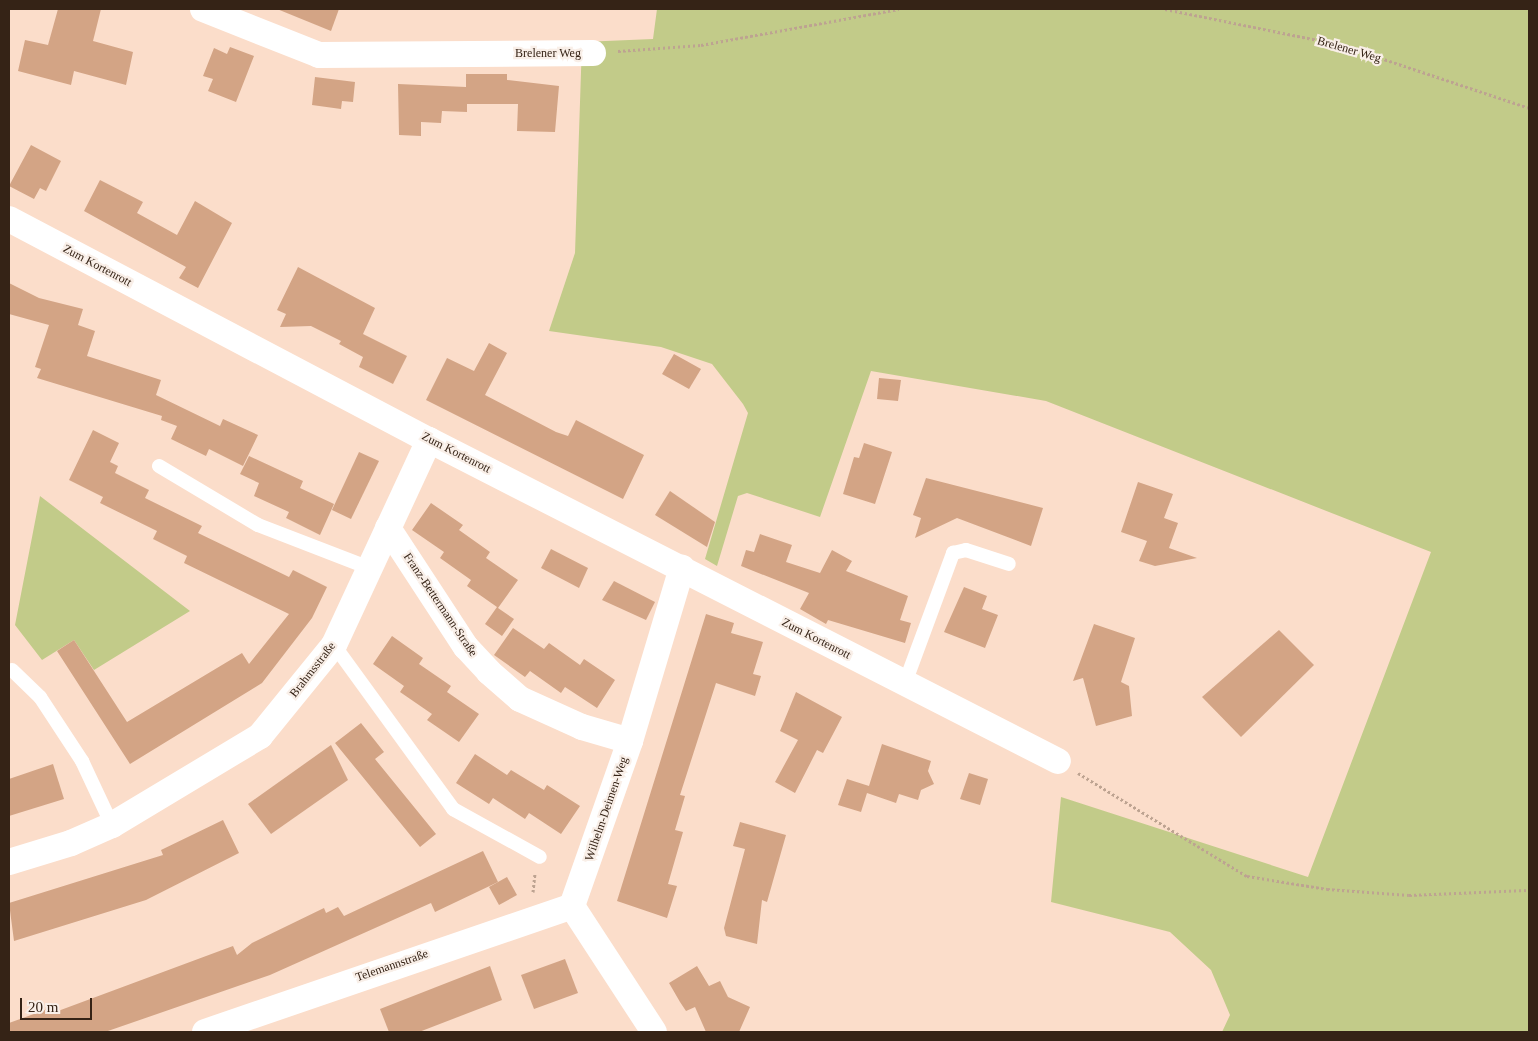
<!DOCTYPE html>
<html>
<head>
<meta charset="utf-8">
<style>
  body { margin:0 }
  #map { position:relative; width:1538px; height:1041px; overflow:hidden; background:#fbddca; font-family:"Times New Roman",serif }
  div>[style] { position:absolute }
  .green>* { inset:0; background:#c2cb89 }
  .building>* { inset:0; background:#d3a485 }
  .path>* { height:3px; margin-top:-1.5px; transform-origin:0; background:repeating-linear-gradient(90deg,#bda391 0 2.5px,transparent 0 5px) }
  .service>* { height:14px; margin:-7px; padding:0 7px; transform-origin:7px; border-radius:7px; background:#fff }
  .minor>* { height:26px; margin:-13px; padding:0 13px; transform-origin:13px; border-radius:13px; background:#fff }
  span { translate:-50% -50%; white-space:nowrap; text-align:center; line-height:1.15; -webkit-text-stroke:4.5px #f9efe8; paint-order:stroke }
  .street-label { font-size:12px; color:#352316 }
  .frame { position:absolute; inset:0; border:10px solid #352316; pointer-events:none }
  .scale { position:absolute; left:20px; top:998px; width:72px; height:22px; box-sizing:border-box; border:2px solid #352316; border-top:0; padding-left:6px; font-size:15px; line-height:18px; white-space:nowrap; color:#352316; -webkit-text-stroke:4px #f9efe8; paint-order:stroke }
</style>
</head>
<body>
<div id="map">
  <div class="green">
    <div style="clip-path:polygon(657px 9px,1529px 9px,1529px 1032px,1222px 1032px,1230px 1015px,1211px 970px,1170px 932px,1051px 902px,1061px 797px,1308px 877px,1431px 552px,1046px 401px,871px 371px,820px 517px,747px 493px,738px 496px,717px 566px,705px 559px,748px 413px,743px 404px,712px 364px,661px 347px,549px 331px,575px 253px,582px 42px,653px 39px)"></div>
    <div style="clip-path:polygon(40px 496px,190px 611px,94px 670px,74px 640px,42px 660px,15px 625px)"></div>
  </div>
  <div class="building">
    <div style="clip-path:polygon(58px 9px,101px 9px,93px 41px,133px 52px,126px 85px,74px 71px,71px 85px,18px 71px,25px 40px,48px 45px)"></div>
    <div style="clip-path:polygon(277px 9px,339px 9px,331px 31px)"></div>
    <div style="clip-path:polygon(230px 47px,254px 56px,236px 102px,208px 91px,213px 79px,203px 76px,214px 48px,227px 54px)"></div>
    <div style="clip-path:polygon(466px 74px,507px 74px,507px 80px,559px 86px,555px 132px,517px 131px,518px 104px,467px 104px,467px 112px,442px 111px,441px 123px,421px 122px,421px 136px,399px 135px,398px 84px,466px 87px)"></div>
    <div style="clip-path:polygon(315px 77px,355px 82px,353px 102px,342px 101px,341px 109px,312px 105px)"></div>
    <div style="clip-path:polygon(31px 145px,61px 161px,46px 191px,40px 188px,34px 199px,9px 186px)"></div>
    <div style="clip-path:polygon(100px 180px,143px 202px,137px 213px,177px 235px,195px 201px,232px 223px,198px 288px,179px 278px,186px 267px,84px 211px)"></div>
    <div style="clip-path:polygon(298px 267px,375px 308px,363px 334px,407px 356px,393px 384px,359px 367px,363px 357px,339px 344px,341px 341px,311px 326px,280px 327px,286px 314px,277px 310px)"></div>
    <div style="clip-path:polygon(9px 283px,39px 298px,83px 309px,78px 325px,95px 331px,87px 356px,161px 380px,156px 395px,220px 426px,223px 419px,258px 435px,243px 466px,209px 449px,206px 456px,171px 439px,177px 426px,161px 420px,162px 416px,37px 378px,41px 369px,35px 367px,49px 325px,9px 314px)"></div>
    <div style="clip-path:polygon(489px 343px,507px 353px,485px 395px,556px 432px,568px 436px,576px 420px,644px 455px,623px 499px,426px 400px,447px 358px,474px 371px)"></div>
    <div style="clip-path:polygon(674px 354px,701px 369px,689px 389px,662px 374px)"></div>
    <div style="clip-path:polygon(879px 378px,901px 380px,898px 401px,877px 399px)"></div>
    <div style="clip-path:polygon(93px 430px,119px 443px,110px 462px,118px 466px,115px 473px,149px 490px,145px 498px,202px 526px,198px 533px,289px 577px,293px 570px,327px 587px,312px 618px,262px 683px,130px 764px,57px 651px,74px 640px,127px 722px,242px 653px,249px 664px,289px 614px,184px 563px,187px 556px,153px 539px,157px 531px,100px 503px,103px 497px,69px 480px)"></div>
    <div style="clip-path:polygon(864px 443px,892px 452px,875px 504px,843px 494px,854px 457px,859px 458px)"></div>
    <div style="clip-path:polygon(359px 452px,379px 461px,351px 519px,332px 510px)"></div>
    <div style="clip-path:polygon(249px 456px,303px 481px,300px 488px,334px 504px,320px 535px,286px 518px,289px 512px,254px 496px,259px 483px,240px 474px)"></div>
    <div style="clip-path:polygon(926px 478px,1043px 508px,1031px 546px,957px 518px,915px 538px,921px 518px,913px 515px)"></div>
    <div style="clip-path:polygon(1138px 482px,1173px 494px,1164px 518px,1178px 523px,1169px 548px,1197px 558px,1155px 566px,1139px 561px,1147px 541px,1121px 532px)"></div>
    <div style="clip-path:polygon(670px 491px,715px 522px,707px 547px,655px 515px)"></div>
    <div style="clip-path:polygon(431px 503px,463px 525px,459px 530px,490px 552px,486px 558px,518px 580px,498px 608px,514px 619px,502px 636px,485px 624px,497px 607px,467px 586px,471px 580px,440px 558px,444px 552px,412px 530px)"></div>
    <div style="clip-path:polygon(760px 534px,792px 545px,786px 562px,820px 573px,832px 550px,852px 561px,846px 571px,908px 596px,900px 620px,911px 623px,905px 643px,828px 620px,826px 624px,800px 609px,809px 593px,741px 566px,746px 550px,754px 552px)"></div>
    <div style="clip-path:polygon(551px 549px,588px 568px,579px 588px,541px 568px)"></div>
    <div style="clip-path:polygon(614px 581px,655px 602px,646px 620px,602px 600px)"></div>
    <div style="clip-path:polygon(964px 587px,987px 596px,982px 609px,998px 615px,985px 648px,944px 632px)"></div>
    <div style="clip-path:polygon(706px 614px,734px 623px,731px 633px,763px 642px,753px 674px,761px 676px,755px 696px,716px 683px,680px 795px,685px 796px,675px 830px,683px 832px,668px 884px,677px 886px,667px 918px,617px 901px)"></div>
    <div style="clip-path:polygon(1094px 624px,1135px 638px,1121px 682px,1129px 686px,1132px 716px,1096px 726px,1083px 678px,1073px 681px)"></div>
    <div style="clip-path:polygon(513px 628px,544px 649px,549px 643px,580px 665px,584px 659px,615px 680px,597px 708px,565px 687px,561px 693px,530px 671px,525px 677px,494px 655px)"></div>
    <div style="clip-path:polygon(1279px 630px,1314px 665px,1241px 737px,1202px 697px)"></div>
    <div style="clip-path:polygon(392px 636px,423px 658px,419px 664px,451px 686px,447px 692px,479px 714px,459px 742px,427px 720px,432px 714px,400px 692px,404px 686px,373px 664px)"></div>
    <div style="clip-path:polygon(796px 692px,842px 717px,823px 753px,817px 750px,795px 793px,775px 782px,798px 740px,780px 731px)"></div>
    <div style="clip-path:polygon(361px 723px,384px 752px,375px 759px,436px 834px,420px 847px,335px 743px)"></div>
    <div style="clip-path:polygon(882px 744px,931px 761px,928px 771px,934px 784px,921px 790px,918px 800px,899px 794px,896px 803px,867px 793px,861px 812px,838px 805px,847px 779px,869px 786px)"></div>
    <div style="clip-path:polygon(331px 745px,348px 780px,271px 834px,248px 804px)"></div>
    <div style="clip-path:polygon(475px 754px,507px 775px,511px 770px,544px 790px,547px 785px,580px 806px,561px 834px,529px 813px,525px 819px,493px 798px,489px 804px,456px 783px)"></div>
    <div style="clip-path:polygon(53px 764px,64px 799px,9px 816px,9px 779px)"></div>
    <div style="clip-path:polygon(969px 773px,988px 779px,980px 805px,960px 799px)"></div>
    <div style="clip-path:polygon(223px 820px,239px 853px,146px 900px,14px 941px,9px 903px,163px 855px,161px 850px)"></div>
    <div style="clip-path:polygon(740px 822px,786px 835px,767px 902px,762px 900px,757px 944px,726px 936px,724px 928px,745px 849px,733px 846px)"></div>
    <div style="clip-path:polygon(483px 851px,498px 882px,435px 912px,431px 903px,270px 975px,105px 1032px,9px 1032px,9px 1023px,56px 1006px,58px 1011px,233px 946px,237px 955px,252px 943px,324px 908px,326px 913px,338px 907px,344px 916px)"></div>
    <div style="clip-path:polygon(507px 877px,517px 895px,499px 905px,489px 887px)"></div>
    <div style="clip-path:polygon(565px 959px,578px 993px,534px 1009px,521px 975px)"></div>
    <div style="clip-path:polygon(490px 966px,502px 1000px,419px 1032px,389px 1032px,380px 1009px)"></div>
    <div style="clip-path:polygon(697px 966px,709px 986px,720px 981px,728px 997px,750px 1007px,739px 1032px,706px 1032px,695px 1007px,686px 1011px,680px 1002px,669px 983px)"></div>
  </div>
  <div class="path">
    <div style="left:1165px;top:9px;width:181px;rotate:11.5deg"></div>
    <div style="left:1342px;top:45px;width:197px;rotate:18.6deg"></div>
    <div style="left:618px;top:51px;width:83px;rotate:-4.1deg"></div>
    <div style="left:701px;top:45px;width:201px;rotate:-10.3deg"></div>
    <div style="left:1078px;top:773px;width:198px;rotate:31.4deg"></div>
    <div style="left:1247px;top:876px;width:81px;rotate:9.2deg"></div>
    <div style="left:1327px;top:889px;width:82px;rotate:4.2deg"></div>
    <div style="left:1409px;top:895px;width:120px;rotate:-2.4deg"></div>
    <div style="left:533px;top:892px;width:18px;rotate:-84deg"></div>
  </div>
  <div class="service">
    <div style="left:159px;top:466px;width:115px;rotate:30.8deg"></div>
    <div style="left:258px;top:525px;width:117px;rotate:21.1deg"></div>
    <div style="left:334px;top:645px;width:203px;rotate:54deg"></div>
    <div style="left:453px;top:809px;width:99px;rotate:28.9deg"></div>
    <div style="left:12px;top:670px;width:39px;rotate:44deg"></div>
    <div style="left:40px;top:697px;width:77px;rotate:56.7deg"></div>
    <div style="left:82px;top:761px;width:71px;rotate:64.9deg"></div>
    <div style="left:905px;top:683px;width:139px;rotate:-69.7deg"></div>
    <div style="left:953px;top:553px;width:13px;rotate:-13deg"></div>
    <div style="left:966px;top:550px;width:45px;rotate:18deg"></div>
  </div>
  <div class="minor">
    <div style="left:203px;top:9px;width:125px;rotate:21.6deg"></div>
    <div style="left:319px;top:55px;width:274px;rotate:-0.4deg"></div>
    <div style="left:9px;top:219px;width:475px;rotate:27.8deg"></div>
    <div style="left:429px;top:440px;width:706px;rotate:27.04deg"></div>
    <div style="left:388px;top:528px;width:142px;rotate:56.8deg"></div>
    <div style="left:466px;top:647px;width:34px;rotate:47deg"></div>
    <div style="left:489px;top:672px;width:41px;rotate:41.1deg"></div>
    <div style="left:520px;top:699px;width:68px;rotate:24.3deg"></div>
    <div style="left:582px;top:727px;width:50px;rotate:16.3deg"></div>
    <div style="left:9px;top:862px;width:65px;rotate:-17deg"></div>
    <div style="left:71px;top:843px;width:45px;rotate:-23.7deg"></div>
    <div style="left:112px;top:825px;width:173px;rotate:-31deg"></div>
    <div style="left:260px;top:736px;width:117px;rotate:-50.9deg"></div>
    <div style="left:334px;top:645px;width:226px;rotate:-65.1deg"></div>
    <div style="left:205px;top:1032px;width:388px;rotate:-18.9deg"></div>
    <div style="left:654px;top:1032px;width:150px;rotate:-123.1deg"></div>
    <div style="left:572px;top:906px;width:175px;rotate:-70.6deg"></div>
    <div style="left:630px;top:741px;width:181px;rotate:-73.3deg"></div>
  </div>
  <div class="street-label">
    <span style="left:1349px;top:50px;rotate:16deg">Brelener Weg</span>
    <span style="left:548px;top:54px">Brelener Weg</span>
    <span style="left:97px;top:266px;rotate:28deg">Zum Kortenrott</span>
    <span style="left:456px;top:453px;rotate:27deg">Zum Kortenrott</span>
    <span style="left:440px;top:605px;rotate:56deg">Franz-Bettermann-Straße</span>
    <span style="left:816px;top:639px;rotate:27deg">Zum Kortenrott</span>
    <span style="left:313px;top:670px;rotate:-52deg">Brahmsstraße</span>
    <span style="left:607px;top:809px;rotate:-71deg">Wilhelm-Deimen-Weg</span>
    <span style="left:392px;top:966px;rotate:-19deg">Telemannstraße</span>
  </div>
  <div class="frame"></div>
  <div class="scale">20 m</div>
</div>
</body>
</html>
